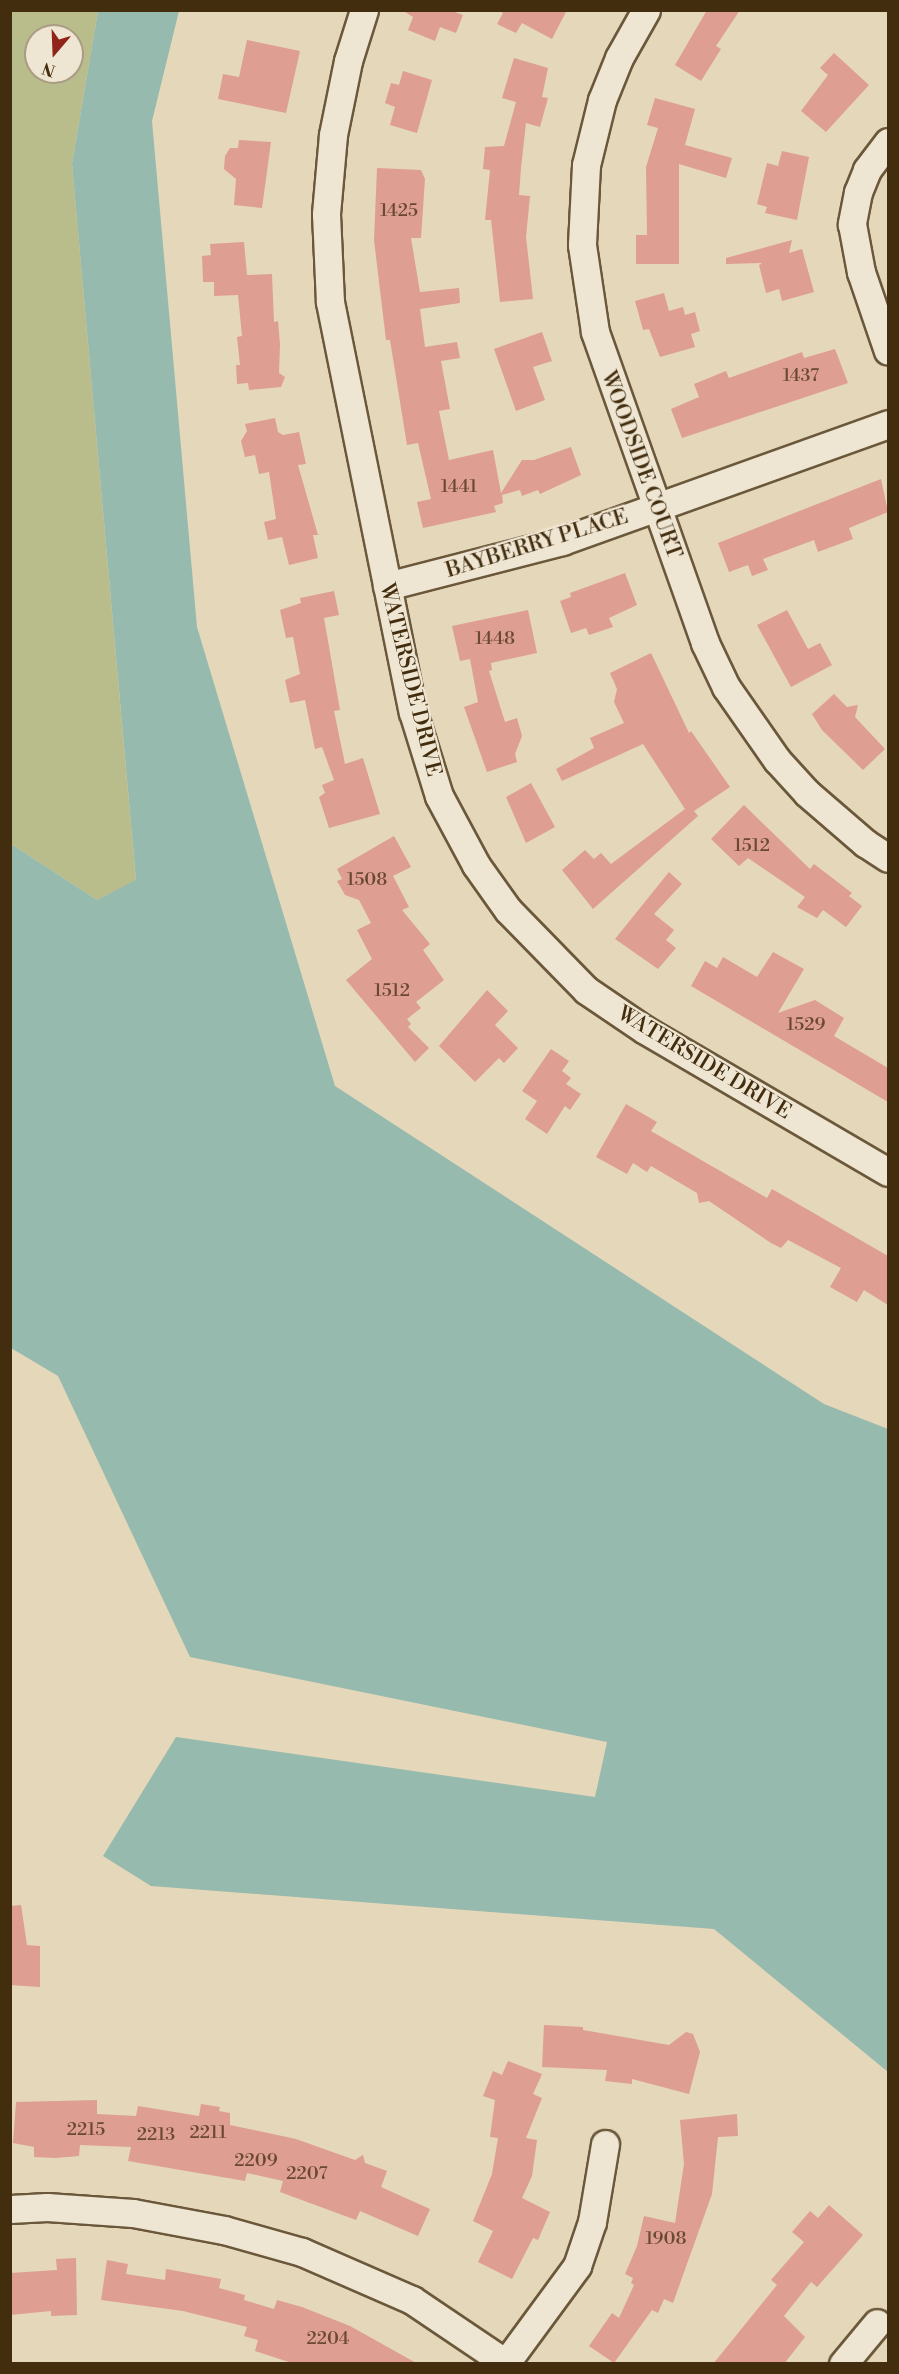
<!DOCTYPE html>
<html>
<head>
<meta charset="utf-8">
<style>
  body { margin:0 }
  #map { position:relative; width:899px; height:2374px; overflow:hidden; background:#e5d7ba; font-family:"Libre Bodoni",serif }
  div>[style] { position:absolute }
  .green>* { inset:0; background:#b9bd8c }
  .water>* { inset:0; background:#96baad }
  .building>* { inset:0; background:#de9e91 }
  .roads { filter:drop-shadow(2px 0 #6b583a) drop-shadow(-2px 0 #6b583a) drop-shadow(0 2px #6b583a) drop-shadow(0 -2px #6b583a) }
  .minor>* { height:27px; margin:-13.5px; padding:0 13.5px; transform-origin:13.5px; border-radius:13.5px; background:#eee5d2 }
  span { translate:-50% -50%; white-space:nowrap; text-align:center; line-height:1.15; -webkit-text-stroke:4.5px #eee5d2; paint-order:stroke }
  .number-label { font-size:18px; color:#694930 }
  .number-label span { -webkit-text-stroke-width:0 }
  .street-label { font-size:21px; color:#422d0f }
  .frame { position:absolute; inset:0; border:12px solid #422d0f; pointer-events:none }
  .north { position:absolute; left:24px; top:24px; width:60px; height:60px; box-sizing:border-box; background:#eee5d2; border:2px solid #a99b84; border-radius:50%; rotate:199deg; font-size:16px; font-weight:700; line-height:24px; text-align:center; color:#422d0f }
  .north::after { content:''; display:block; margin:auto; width:21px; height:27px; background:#8f2418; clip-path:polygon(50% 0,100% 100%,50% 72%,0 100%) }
</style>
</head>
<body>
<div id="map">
  <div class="green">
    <div style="clip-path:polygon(evenodd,10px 11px,98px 11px,72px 164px,136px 881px,97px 900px,11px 844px,10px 11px,36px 36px,72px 36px,72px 72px,36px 72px,36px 36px)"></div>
  </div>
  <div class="water">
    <div style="clip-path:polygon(98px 11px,179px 11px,152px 121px,197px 627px,335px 1086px,824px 1404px,888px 1429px,888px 2072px,714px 1929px,151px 1886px,103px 1856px,176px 1737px,595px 1797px,607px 1742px,190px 1657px,58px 1376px,11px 1348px,11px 844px,97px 900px,136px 880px,72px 164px)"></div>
  </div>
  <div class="building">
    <div style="clip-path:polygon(402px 10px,449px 10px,463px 15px,456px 33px,440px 27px,435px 41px,408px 30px,413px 17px)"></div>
    <div style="clip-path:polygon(499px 10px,567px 10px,552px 39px,522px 23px,516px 33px,497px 24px,503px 13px)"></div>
    <div style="clip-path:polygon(707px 10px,740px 10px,716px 46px,721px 49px,701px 81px,675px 65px)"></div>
    <div style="clip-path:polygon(247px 40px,300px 51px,286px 113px,218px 99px,223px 74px,239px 77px)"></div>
    <div style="clip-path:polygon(834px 53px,869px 85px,826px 132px,801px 111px,828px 75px,820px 68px)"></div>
    <div style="clip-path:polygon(514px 58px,548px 68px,542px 97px,548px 98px,540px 127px,526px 123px,521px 168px,519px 195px,530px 196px,526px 237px,533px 299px,500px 302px,491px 220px,485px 220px,490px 170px,483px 169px,485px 147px,504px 146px,516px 102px,502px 98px)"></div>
    <div style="clip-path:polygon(403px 71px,432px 80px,417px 133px,390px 125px,395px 107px,385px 103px,391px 83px,399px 85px)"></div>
    <div style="clip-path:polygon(655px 98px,695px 109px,685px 145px,732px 158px,726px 178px,679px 164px,679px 264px,636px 264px,636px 235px,647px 235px,646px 167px,658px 128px,647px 125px)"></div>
    <div style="clip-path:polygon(239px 140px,271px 142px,262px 208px,234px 205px,236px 179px,224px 169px,225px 156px,230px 148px,238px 148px)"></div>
    <div style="clip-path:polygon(782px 151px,809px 157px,797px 220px,765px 213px,767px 207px,757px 204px,767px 163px,778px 166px)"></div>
    <div style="clip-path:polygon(377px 168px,421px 170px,425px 179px,421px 238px,411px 238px,420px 292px,459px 288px,460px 303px,420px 309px,425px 347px,457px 342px,460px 358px,441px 361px,450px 409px,439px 411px,449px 460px,493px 450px,501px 493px,522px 460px,534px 460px,571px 447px,581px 475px,540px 494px,538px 490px,522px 496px,520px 490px,502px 495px,503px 503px,494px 506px,496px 512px,423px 528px,417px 502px,431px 499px,418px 443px,407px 445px,390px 340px,386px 340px,374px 240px)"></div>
    <div style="clip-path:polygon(792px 240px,789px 253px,802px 249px,814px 292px,782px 301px,779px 289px,766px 293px,759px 265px,762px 263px,726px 264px,726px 258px)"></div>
    <div style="clip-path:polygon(244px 242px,247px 275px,272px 274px,274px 322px,278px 321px,280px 344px,279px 373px,285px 377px,281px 387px,249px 390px,248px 383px,237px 384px,236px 365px,240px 365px,237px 337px,242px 336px,238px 295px,214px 296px,214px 282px,203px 282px,202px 256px,211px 255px,210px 244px)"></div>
    <div style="clip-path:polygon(664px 293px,669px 311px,683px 307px,685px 315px,695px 312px,700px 331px,691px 334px,695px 347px,660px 357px,649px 329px,643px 330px,635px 301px)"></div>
    <div style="clip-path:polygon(542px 332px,552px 361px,533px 367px,545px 400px,516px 411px,494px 349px)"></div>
    <div style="clip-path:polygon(835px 349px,848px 383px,682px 438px,671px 409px,699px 397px,694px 384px,726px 371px,729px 378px,802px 352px,804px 358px)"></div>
    <div style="clip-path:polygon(275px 418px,278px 432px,283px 435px,299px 432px,306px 464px,298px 465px,318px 535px,313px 535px,318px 558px,289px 565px,282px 537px,268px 540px,264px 522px,276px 519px,269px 472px,259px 474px,255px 455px,245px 457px,241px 441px,247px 431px,245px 424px)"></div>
    <div style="clip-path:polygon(881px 479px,888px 512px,849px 528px,853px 539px,818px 552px,814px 540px,763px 559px,768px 570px,752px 576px,748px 565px,729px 572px,718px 543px)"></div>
    <div style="clip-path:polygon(625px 573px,637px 605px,609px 618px,613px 627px,589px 635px,586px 628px,571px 633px,560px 601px,571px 597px,570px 593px)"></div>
    <div style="clip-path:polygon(334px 591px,339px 615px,324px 618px,340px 710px,334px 711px,345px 764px,363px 758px,380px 814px,329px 828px,319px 797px,325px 793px,322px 785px,334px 780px,322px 747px,315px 749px,305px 700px,290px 703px,285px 680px,300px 674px,293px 637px,286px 638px,280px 610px,301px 603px,300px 598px)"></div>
    <div style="clip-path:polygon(528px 610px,537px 653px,491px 663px,492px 670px,489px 671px,505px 722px,517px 718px,522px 736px,515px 754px,517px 762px,487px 772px,464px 707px,478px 702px,470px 659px,460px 661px,452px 626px)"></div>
    <div style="clip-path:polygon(787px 610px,808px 649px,820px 643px,832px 665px,791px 687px,757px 625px)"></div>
    <div style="clip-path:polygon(651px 653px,689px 733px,691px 731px,730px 787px,694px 811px,698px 816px,593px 909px,562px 870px,585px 850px,594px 859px,601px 853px,611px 864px,685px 809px,643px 744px,562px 781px,556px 769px,594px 748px,590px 738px,624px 723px,614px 702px,617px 689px,610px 673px)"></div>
    <div style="clip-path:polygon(834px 694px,847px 707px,858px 705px,855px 717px,885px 749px,863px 770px,822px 730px,812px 714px)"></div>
    <div style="clip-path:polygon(531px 783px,555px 827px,526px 843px,506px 797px)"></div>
    <div style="clip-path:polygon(744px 805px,810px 869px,814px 864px,852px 893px,849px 896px,862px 906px,846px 927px,823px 910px,817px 918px,797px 907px,805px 897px,748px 858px,739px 866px,711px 839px)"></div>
    <div style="clip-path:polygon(394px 836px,411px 867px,393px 876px,409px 907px,402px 910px,430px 944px,423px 950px,444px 980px,416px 1002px,421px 1008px,407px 1019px,411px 1024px,408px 1027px,429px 1048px,415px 1062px,346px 980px,372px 959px,357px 930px,371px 923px,359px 900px,345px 895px,337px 881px,342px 879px,337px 869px)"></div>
    <div style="clip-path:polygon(669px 872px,682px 884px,654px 914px,674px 930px,666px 940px,676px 948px,658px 969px,615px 939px)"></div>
    <div style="clip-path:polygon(773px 952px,804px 969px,778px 1013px,815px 1000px,844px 1018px,834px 1036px,888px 1068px,888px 1102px,691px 986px,705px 961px,717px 968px,723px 957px,757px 977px)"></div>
    <div style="clip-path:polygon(487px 990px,508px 1011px,495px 1025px,518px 1048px,504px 1063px,499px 1058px,475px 1082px,439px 1046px)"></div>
    <div style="clip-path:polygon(551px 1049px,569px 1061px,562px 1071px,571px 1078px,566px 1084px,581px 1094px,570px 1110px,565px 1106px,547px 1134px,525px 1119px,537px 1101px,522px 1091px)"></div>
    <div style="clip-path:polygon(626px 1104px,657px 1122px,651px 1131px,767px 1198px,772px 1189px,888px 1256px,888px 1305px,864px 1290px,857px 1302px,830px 1287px,841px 1268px,788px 1240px,781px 1248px,771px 1243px,709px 1201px,699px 1203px,697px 1193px,651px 1166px,647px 1172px,633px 1163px,627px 1174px,596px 1157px)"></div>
    <div style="clip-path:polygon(21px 1905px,27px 1945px,40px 1946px,40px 1987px,10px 1985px,10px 1906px)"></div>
    <div style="clip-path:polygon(544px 2025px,583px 2027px,583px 2030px,669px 2045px,686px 2032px,693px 2034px,700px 2052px,689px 2094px,632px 2079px,632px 2084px,605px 2081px,607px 2070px,542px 2067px)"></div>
    <div style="clip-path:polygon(508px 2061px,542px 2074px,533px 2094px,542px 2098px,526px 2138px,537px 2140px,532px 2176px,522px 2198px,550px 2212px,538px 2240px,533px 2238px,512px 2279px,478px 2262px,493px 2231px,473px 2221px,492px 2174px,498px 2138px,490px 2137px,495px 2100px,483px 2096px,493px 2071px,502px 2075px)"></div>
    <div style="clip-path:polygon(97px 2100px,97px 2114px,136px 2116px,138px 2106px,199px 2116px,201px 2104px,220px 2107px,219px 2111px,230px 2113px,230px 2125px,296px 2139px,355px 2160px,363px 2155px,365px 2163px,387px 2171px,381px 2187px,430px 2209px,418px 2236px,360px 2211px,356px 2220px,280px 2192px,283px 2181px,247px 2173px,245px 2181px,128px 2161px,131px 2147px,80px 2145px,79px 2156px,55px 2158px,34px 2157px,34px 2147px,13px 2143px,16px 2102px)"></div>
    <div style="clip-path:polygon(737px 2114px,738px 2136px,718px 2137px,712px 2194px,673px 2303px,664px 2299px,658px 2313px,652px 2310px,614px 2363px,589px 2346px,612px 2313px,619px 2318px,634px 2285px,631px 2283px,633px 2278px,625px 2274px,637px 2246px,644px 2216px,675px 2223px,684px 2164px,680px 2120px)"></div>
    <div style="clip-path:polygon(829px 2205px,863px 2235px,817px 2287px,811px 2282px,784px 2316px,805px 2337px,784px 2364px,713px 2364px,777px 2285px,771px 2280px,804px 2242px,792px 2232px,810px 2211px,818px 2218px)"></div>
    <div style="clip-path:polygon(76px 2258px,77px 2315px,51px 2316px,51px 2311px,10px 2315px,10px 2273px,57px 2270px,56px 2259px)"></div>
    <div style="clip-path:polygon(107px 2260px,128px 2264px,126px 2274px,165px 2280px,166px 2269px,221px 2279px,219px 2288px,245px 2295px,244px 2300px,274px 2309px,277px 2300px,302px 2307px,350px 2326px,418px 2364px,295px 2364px,255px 2351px,258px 2340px,244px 2336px,247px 2327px,183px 2311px,101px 2300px)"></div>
  </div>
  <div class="roads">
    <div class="minor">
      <div style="left:364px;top:10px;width:53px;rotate:107.4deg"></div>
      <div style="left:348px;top:61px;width:76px;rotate:101.5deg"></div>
      <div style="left:333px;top:135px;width:79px;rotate:95.1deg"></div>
      <div style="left:326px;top:214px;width:88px;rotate:87.4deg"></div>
      <div style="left:330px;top:302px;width:418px;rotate:78.6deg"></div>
      <div style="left:413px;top:712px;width:88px;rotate:72.8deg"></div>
      <div style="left:439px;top:796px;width:78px;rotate:61.8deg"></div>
      <div style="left:476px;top:865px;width:55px;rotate:54.6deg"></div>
      <div style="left:508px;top:910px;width:112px;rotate:45.7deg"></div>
      <div style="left:586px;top:990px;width:71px;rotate:34.1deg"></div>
      <div style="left:645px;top:1030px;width:281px;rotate:30.3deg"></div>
      <div style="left:646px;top:10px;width:55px;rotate:119.4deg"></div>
      <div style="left:619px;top:58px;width:45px;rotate:112deg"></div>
      <div style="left:602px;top:100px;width:67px;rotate:103.8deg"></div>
      <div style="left:586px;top:165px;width:80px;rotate:92.9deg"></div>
      <div style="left:582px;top:245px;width:88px;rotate:81.5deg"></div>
      <div style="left:595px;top:332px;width:330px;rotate:70.5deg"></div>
      <div style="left:705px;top:643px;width:49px;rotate:64.5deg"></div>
      <div style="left:726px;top:687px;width:89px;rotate:55.1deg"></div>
      <div style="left:777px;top:760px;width:45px;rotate:47.7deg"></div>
      <div style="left:807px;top:793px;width:77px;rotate:40.8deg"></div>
      <div style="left:865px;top:843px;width:27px;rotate:33deg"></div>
      <div style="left:888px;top:142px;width:35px;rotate:127deg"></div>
      <div style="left:867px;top:170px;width:24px;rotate:112deg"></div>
      <div style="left:858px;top:192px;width:33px;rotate:101deg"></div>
      <div style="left:852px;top:224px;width:49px;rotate:79.4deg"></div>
      <div style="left:861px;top:272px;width:83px;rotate:71.1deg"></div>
      <div style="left:387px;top:586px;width:181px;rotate:-14.4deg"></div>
      <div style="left:562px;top:541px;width:346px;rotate:-19.7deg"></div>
      <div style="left:10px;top:2209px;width:37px;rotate:-3deg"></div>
      <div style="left:47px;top:2207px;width:86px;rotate:4deg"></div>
      <div style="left:133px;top:2213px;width:93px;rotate:10.6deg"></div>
      <div style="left:224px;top:2230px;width:81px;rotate:15.8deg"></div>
      <div style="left:302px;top:2252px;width:120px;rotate:23.6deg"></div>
      <div style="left:412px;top:2300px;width:115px;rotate:34deg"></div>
      <div style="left:505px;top:2364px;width:122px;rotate:-53.7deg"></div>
      <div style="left:577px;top:2266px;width:46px;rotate:-71.2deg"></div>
      <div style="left:592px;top:2222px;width:79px;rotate:-80.5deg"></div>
      <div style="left:843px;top:2364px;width:53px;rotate:-50.3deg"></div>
    </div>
  </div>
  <div class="number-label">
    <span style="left:399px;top:211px">1425</span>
    <span style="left:801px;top:376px">1437</span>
    <span style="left:459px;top:487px">1441</span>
    <span style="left:495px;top:639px">1448</span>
    <span style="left:752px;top:846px">1512</span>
    <span style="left:367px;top:880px">1508</span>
    <span style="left:392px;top:991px">1512</span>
    <span style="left:806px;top:1025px">1529</span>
    <span style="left:86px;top:2130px">2215</span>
    <span style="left:208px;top:2133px">2211</span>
    <span style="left:156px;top:2135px">2213</span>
    <span style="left:256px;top:2161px">2209</span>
    <span style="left:307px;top:2174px">2207</span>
    <span style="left:666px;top:2239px">1908</span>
    <span style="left:328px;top:2339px">2204</span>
  </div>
  <div class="street-label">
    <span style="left:641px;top:465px;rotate:70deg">WOODSIDE COURT</span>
    <span style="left:537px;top:544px;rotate:-17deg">BAYBERRY PLACE</span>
    <span style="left:410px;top:680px;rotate:76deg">WATERSIDE DRIVE</span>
    <span style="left:704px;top:1063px;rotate:31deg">WATERSIDE DRIVE</span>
  </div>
  <div class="frame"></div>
  <div class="north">N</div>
</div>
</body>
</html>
